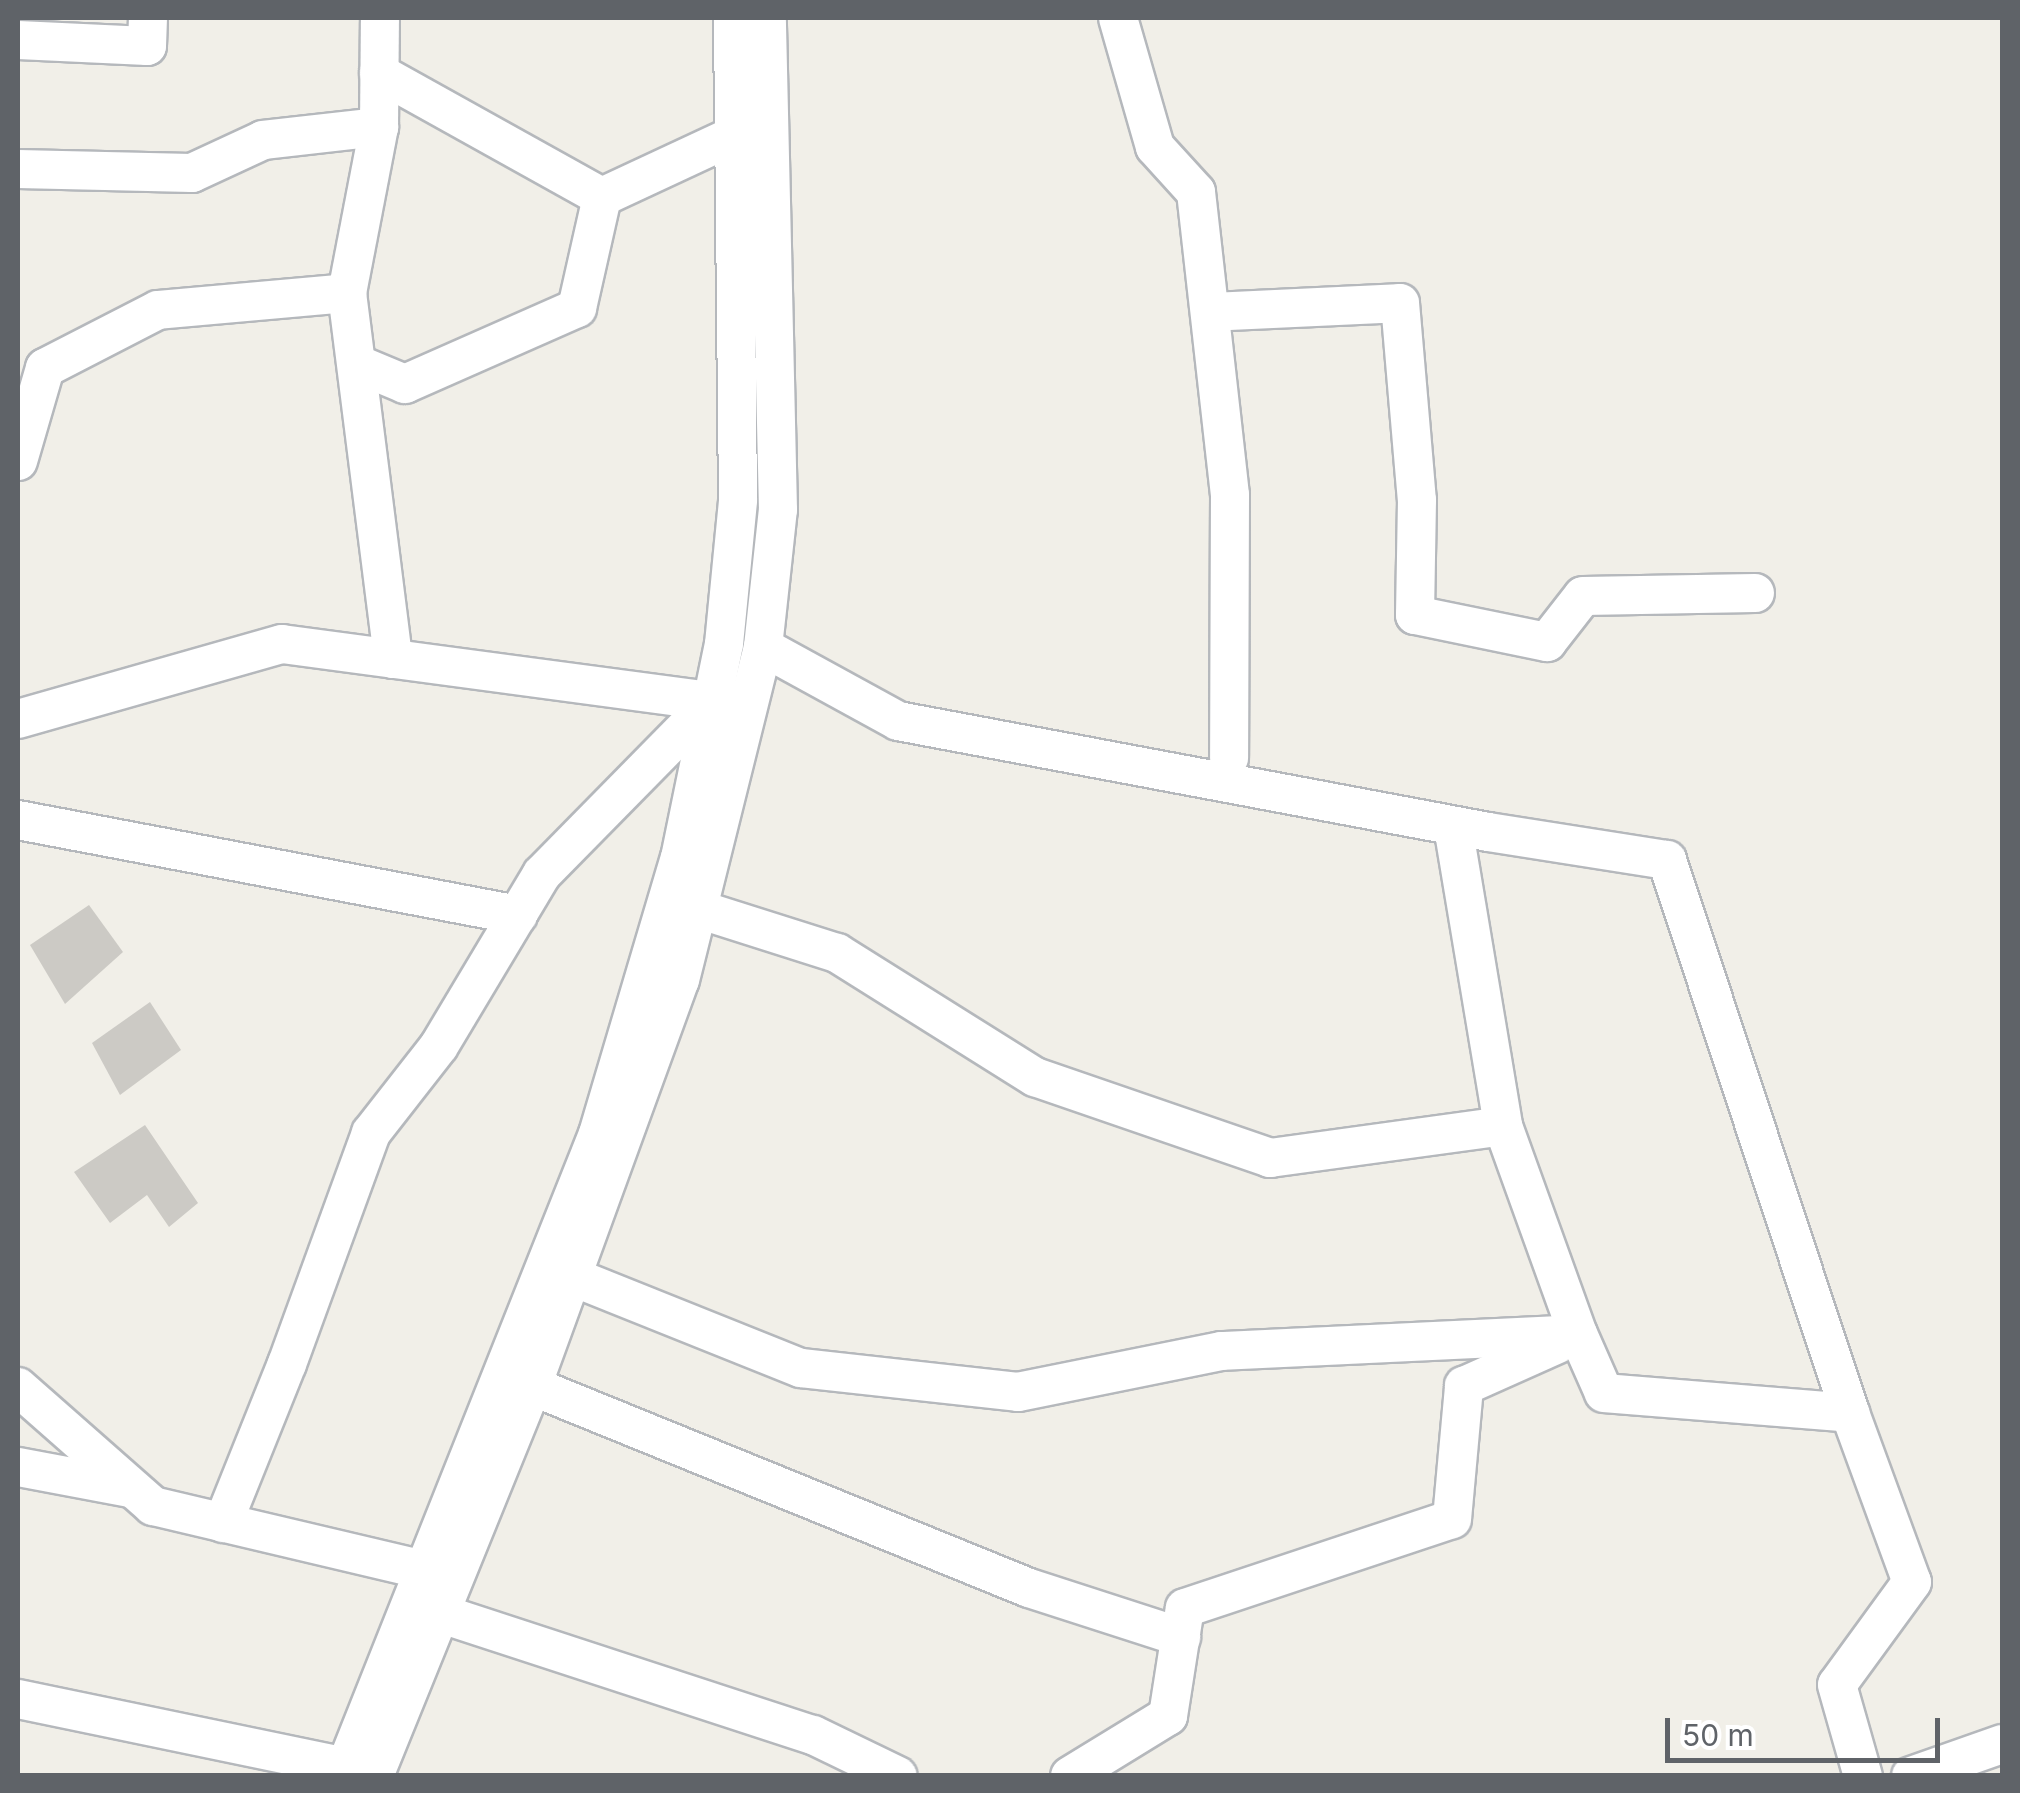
<!DOCTYPE html>
<html>
<head>
<meta charset="utf-8">
<style>
  body { margin:0 }
  #map { position:relative; width:2020px; height:1793px; overflow:hidden; background:#f1efe8; font-family:Inter,sans-serif }
  div>[style] { position:absolute }
  .building>* { inset:0; background:#cccac5 }
  .roads { filter:drop-shadow(2px 0 #b5b8bc) drop-shadow(-2px 0 #b5b8bc) drop-shadow(0 2px #b5b8bc) drop-shadow(0 -2px #b5b8bc) }
  .minor>* { height:38px; margin:-19px; padding:0 19px; transform-origin:19px; border-radius:19px; background:#fff }
  span { translate:-50% -50%; white-space:nowrap; text-align:center; line-height:1.15; -webkit-text-stroke:8px #fff; paint-order:stroke }
  .frame { position:absolute; inset:0; border:20px solid #5f6368; pointer-events:none }
  .scale { position:absolute; left:1665px; top:1718px; width:275px; height:45px; box-sizing:border-box; border:5px solid #5f6368; border-top:0; padding-left:12px; font-size:30px; line-height:35px; white-space:nowrap; color:#5f6368; -webkit-text-stroke:8px #fff; paint-order:stroke }
</style>
</head>
<body>
<div id="map">
  <div class="building">
    <div style="clip-path:polygon(89px 905px,123px 952px,65px 1004px,30px 945px)"></div>
    <div style="clip-path:polygon(150px 1002px,181px 1050px,120px 1095px,92px 1043px)"></div>
    <div style="clip-path:polygon(145px 1125px,198px 1203px,169px 1227px,147px 1195px,110px 1223px,74px 1172px)"></div>
  </div>
  <div class="roads">
    <div class="minor">
      <div style="left:1118px;top:18px;width:134px;rotate:74deg"></div>
      <div style="left:1155px;top:147px;width:61px;rotate:47.7deg"></div>
      <div style="left:1196px;top:192px;width:305px;rotate:83.6deg"></div>
      <div style="left:1230px;top:495px;width:263px;rotate:90.2deg"></div>
      <div style="left:18px;top:40px;width:129px;rotate:2.7deg"></div>
      <div style="left:147px;top:46px;width:28px;rotate:-88deg"></div>
      <div style="left:379px;top:73px;width:255px;rotate:29.1deg"></div>
      <div style="left:18px;top:169px;width:174px;rotate:1.3deg"></div>
      <div style="left:192px;top:173px;width:78px;rotate:-24.9deg"></div>
      <div style="left:263px;top:140px;width:117px;rotate:-6.4deg"></div>
      <div style="left:379px;top:127px;width:109px;rotate:-89.5deg"></div>
      <div style="left:347px;top:293px;width:369px;rotate:82.8deg"></div>
      <div style="left:1210px;top:312px;width:190px;rotate:-2.7deg"></div>
      <div style="left:1400px;top:303px;width:198px;rotate:85.1deg"></div>
      <div style="left:1417px;top:500px;width:115px;rotate:91deg"></div>
      <div style="left:1415px;top:615px;width:135px;rotate:11.6deg"></div>
      <div style="left:1547px;top:642px;width:58px;rotate:-52deg"></div>
      <div style="left:1583px;top:596px;width:172px;rotate:-1deg"></div>
      <div style="left:357px;top:364px;width:52px;rotate:22.6deg"></div>
      <div style="left:405px;top:384px;width:188px;rotate:-23.8deg"></div>
      <div style="left:577px;top:308px;width:114px;rotate:-77.3deg"></div>
      <div style="left:602px;top:197px;width:145px;rotate:-25deg"></div>
      <div style="left:18px;top:461px;width:97px;rotate:-73.8deg"></div>
      <div style="left:45px;top:368px;width:127px;rotate:-27.2deg"></div>
      <div style="left:158px;top:310px;width:190px;rotate:-5.1deg"></div>
      <div style="left:347px;top:293px;width:169px;rotate:-79.1deg"></div>
      <div style="left:763px;top:647px;width:154px;rotate:28.7deg"></div>
      <div style="left:898px;top:721px;width:600px;rotate:10.65deg"></div>
      <div style="left:1488px;top:832px;width:181px;rotate:8.9deg"></div>
      <div style="left:1667px;top:860px;width:582px;rotate:71.69deg"></div>
      <div style="left:1850px;top:1413px;width:180px;rotate:69.9deg"></div>
      <div style="left:1912px;top:1582px;width:127px;rotate:126.1deg"></div>
      <div style="left:1837px;top:1685px;width:95px;rotate:74.1deg"></div>
      <div style="left:18px;top:719px;width:274px;rotate:-15.9deg"></div>
      <div style="left:282px;top:644px;width:434px;rotate:7.6deg"></div>
      <div style="left:18px;top:820px;width:509px;rotate:10.76deg"></div>
      <div style="left:1453px;top:826px;width:304px;rotate:80.5deg"></div>
      <div style="left:698px;top:909px;width:146px;rotate:17.6deg"></div>
      <div style="left:837px;top:953px;width:234px;rotate:32.1deg"></div>
      <div style="left:1035px;top:1077px;width:249px;rotate:19deg"></div>
      <div style="left:1270px;top:1158px;width:235px;rotate:-7.8deg"></div>
      <div style="left:1503px;top:1126px;width:221px;rotate:70.2deg"></div>
      <div style="left:1578px;top:1334px;width:64px;rotate:66.2deg"></div>
      <div style="left:1604px;top:1393px;width:247px;rotate:4.6deg"></div>
      <div style="left:573px;top:1277px;width:245px;rotate:21.8deg"></div>
      <div style="left:801px;top:1368px;width:218px;rotate:6.3deg"></div>
      <div style="left:1018px;top:1392px;width:208px;rotate:-11.4deg"></div>
      <div style="left:1222px;top:1351px;width:356px;rotate:-2.7deg"></div>
      <div style="left:532px;top:1386px;width:536px;rotate:22.12deg"></div>
      <div style="left:1029px;top:1588px;width:160px;rotate:17.9deg"></div>
      <div style="left:18px;top:1387px;width:180px;rotate:41.4deg"></div>
      <div style="left:153px;top:1506px;width:278px;rotate:13.3deg"></div>
      <div style="left:18px;top:1467px;width:114px;rotate:10.6deg"></div>
      <div style="left:223px;top:1523px;width:171px;rotate:-68.1deg"></div>
      <div style="left:287px;top:1364px;width:246px;rotate:-70deg"></div>
      <div style="left:371px;top:1133px;width:110px;rotate:-52deg"></div>
      <div style="left:439px;top:1046px;width:200px;rotate:-59.1deg"></div>
      <div style="left:542px;top:874px;width:243px;rotate:-45.5deg"></div>
      <div style="left:439px;top:1613px;width:393px;rotate:18.1deg"></div>
      <div style="left:813px;top:1735px;width:94px;rotate:25.8deg"></div>
      <div style="left:18px;top:1699px;width:334px;rotate:11.7deg"></div>
      <div style="left:342px;top:1776px;width:691px;rotate:-68.26deg"></div>
      <div style="left:598px;top:1134px;width:288px;rotate:-73.5deg"></div>
      <div style="left:680px;top:858px;width:218px;rotate:-78.4deg"></div>
      <div style="left:724px;top:644px;width:145px;rotate:-84.4deg"></div>
      <div style="left:738px;top:500px;width:482px;rotate:-90.6deg"></div>
      <div style="left:374px;top:1776px;width:421px;rotate:-67.9deg"></div>
      <div style="left:532px;top:1386px;width:432px;rotate:-70deg"></div>
      <div style="left:680px;top:980px;width:343px;rotate:-76deg"></div>
      <div style="left:763px;top:647px;width:138px;rotate:-83.8deg"></div>
      <div style="left:778px;top:510px;width:492px;rotate:-91.3deg"></div>
      <div style="left:1070px;top:1776px;width:115px;rotate:-31.5deg"></div>
      <div style="left:1168px;top:1716px;width:109px;rotate:-81.1deg"></div>
      <div style="left:1185px;top:1608px;width:281px;rotate:-18.4deg"></div>
      <div style="left:1452px;top:1519px;width:134px;rotate:-84.8deg"></div>
      <div style="left:1464px;top:1386px;width:103px;rotate:-24.1deg"></div>
      <div style="left:1911px;top:1776px;width:96px;rotate:-19.4deg"></div>
    </div>
  </div>
  <div class="frame"></div>
  <div class="scale">50 m</div>
</div>
</body>
</html>
